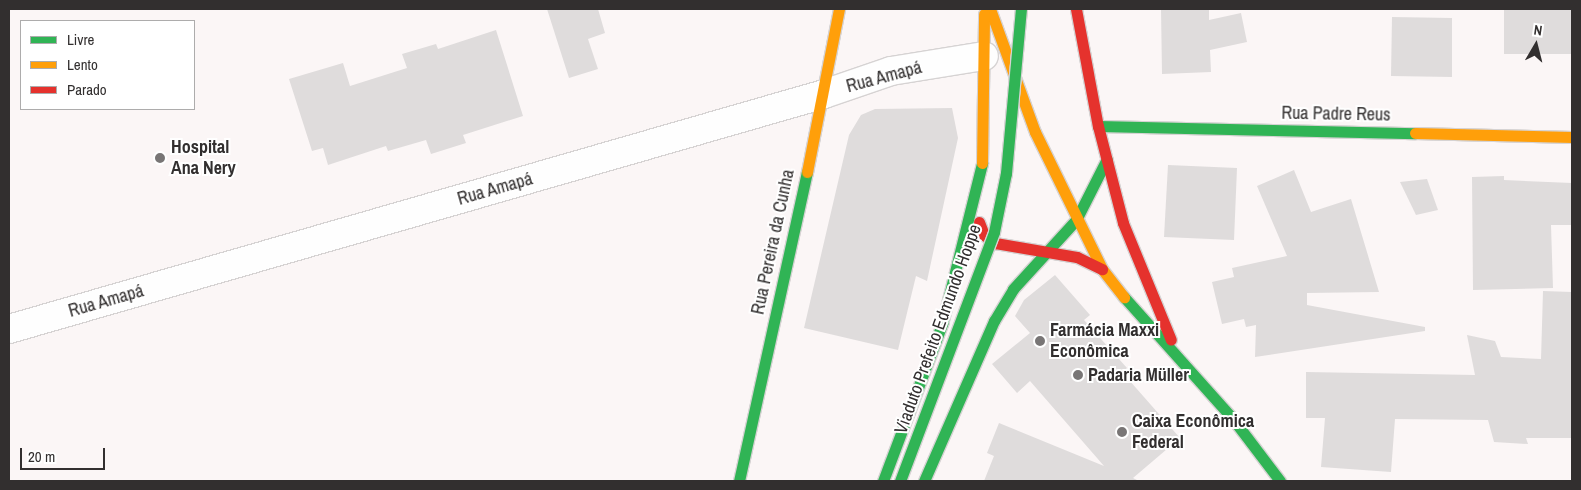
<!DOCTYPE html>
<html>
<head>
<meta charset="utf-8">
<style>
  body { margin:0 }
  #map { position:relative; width:1581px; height:490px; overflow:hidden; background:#fbf6f6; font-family:"Archivo Narrow",sans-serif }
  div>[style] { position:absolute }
  .building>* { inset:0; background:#dfdcdc }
  .roads { filter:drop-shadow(1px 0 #d6d3d3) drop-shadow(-1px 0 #d6d3d3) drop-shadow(0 1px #d6d3d3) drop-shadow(0 -1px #d6d3d3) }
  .street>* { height:28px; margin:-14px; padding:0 14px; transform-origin:14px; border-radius:14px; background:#fefefe }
  .fast>* { height:11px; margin:-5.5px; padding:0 5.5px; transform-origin:5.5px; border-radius:5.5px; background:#30b455 }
  .slow>* { height:11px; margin:-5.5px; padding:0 5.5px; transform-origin:5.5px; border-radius:5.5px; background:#ff9f0a }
  .jam>* { height:11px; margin:-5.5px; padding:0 5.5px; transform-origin:5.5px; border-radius:5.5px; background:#e5322d }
  .bridges { filter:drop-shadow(1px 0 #d6d3d3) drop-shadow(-1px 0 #d6d3d3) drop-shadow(0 1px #d6d3d3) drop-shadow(0 -1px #d6d3d3) }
  .fast-bridge>* { height:11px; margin:-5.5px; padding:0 5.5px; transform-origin:5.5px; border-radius:5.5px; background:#30b455 }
  .dots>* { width:14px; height:14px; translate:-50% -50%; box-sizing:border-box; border:2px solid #fff; border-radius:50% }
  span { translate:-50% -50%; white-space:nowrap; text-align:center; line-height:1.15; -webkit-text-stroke:4px #fff; paint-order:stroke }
  .street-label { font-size:18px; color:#322f2f }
  .poi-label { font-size:18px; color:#322f2f; font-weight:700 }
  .left { translate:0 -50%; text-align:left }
  .frame { position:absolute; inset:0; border:10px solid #322f2f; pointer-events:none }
  .legend { position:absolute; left:20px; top:20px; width:175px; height:90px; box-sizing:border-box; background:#fff; border:1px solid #adacac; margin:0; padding:6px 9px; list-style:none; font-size:15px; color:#322f2f }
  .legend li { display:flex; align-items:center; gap:10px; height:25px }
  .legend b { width:25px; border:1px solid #adacac }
  .north { position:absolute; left:1511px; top:20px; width:50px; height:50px; -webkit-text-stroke:4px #fff; paint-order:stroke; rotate:8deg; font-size:14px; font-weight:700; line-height:20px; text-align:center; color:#322f2f }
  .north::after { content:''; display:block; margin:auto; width:18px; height:22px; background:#322f2f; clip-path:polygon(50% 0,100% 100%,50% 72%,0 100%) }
  .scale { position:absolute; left:20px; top:448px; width:85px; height:22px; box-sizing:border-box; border:2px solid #322f2f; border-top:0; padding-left:6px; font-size:15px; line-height:18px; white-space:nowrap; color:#322f2f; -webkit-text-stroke:4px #fff; paint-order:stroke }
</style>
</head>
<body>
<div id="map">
  <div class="building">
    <div style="clip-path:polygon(547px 9px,598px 9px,605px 33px,588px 39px,598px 69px,569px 78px)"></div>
    <div style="clip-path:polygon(1161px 9px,1209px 9px,1209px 20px,1241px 13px,1247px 42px,1210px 50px,1211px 72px,1162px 74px)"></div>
    <div style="clip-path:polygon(1504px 9px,1572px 9px,1572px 54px,1504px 54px)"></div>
    <div style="clip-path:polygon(1392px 17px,1452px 18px,1452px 77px,1391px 76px)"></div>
    <div style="clip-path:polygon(496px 30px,523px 116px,463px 135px,466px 143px,431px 154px,426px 140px,388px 151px,386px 146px,328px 165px,323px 148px,312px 151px,289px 79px,343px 63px,350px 86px,407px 68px,402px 54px,436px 44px,438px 49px)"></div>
    <div style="clip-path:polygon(952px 108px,958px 138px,927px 281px,916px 276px,898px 350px,804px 328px,849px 135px,861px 115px,875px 109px)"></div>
    <div style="clip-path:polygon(1168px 165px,1237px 168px,1234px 240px,1164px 237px)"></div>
    <div style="clip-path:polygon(1294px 170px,1311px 212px,1351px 199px,1379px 292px,1307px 293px,1307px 305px,1425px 327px,1425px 331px,1255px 357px,1256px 325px,1246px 327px,1244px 319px,1222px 324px,1212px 282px,1234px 277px,1232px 268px,1287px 256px,1257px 186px)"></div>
    <div style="clip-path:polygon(1504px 176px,1504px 180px,1572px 183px,1572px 225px,1551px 225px,1553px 288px,1473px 290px,1472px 177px)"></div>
    <div style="clip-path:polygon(1427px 179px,1438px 210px,1416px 215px,1400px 182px)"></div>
    <div style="clip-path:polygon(1055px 275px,1090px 315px,1084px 320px,1127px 368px,1122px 372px,1180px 438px,1133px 478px,1139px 481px,984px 481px,994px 456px,987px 453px,999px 423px,1104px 466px,1030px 381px,1017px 393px,992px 364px,1030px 333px,1015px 316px,1024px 300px)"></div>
    <div style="clip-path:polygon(1543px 291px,1572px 292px,1572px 438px,1526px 438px,1528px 444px,1494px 442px,1488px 420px,1395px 419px,1391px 472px,1321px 467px,1325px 418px,1306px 418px,1306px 372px,1475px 375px,1467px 335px,1495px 341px,1501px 357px,1541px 359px)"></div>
  </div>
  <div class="roads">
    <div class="street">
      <div style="left:9px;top:329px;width:848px;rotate:-16.08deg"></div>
      <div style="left:824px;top:94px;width:71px;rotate:-18.9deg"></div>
      <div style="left:891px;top:71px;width:94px;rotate:-9.2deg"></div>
    </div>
    <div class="fast">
      <div style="left:1098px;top:126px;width:317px;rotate:1.3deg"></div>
      <div style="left:1124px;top:297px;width:164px;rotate:48.2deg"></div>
      <div style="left:1233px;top:419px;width:78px;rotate:52.8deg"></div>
      <div style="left:739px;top:481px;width:316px;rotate:-77.6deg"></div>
      <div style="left:883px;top:481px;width:168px;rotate:-69.4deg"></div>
      <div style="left:942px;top:324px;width:166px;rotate:-76deg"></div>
      <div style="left:924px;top:481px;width:175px;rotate:-66.4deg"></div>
      <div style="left:994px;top:321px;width:37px;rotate:-59deg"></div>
      <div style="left:1013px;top:289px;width:93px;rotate:-47.6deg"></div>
      <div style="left:1076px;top:220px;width:68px;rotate:-63.1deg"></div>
    </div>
    <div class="slow">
      <div style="left:990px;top:9px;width:131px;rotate:69.9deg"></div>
      <div style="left:1035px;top:132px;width:153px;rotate:63.9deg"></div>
      <div style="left:1102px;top:269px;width:36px;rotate:52deg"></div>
      <div style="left:1415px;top:133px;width:157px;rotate:1.5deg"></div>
      <div style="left:982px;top:163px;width:149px;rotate:-89.2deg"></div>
      <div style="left:807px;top:172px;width:166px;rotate:-78.9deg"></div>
    </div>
    <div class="jam">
      <div style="left:1076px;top:9px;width:119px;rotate:79.4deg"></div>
      <div style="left:1098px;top:126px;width:100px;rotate:75.5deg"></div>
      <div style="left:1123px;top:223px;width:126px;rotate:67.7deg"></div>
      <div style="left:979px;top:222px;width:14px;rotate:69deg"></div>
      <div style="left:984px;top:235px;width:14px;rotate:36deg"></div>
      <div style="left:995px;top:243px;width:83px;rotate:9.7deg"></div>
      <div style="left:1077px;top:257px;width:28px;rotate:26deg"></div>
    </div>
  </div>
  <div class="bridges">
    <div class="fast-bridge">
      <div style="left:900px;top:481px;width:266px;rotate:-69.3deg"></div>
      <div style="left:994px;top:232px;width:60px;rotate:-78.5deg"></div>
      <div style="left:1006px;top:173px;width:165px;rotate:-84.8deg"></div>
    </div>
  </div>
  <div class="dots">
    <div style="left:160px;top:158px;background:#787575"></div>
    <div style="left:1040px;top:341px;background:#787575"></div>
    <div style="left:1078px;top:375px;background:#787575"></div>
    <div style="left:1122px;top:432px;background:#787575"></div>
  </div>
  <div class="street-label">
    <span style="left:884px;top:77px;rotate:-15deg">Rua Amapá</span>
    <span style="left:1336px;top:114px;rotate:1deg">Rua Padre Reus</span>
    <span style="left:495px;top:189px;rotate:-16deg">Rua Amapá</span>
    <span style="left:773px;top:242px;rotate:-78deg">Rua Pereira da Cunha</span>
    <span style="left:106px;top:301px;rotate:-16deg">Rua Amapá</span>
    <span style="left:938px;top:329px;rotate:-70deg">Viaduto Prefeito Edmundo Hoppe</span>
  </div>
  <div class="poi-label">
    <span class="left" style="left:171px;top:158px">Hospital<br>Ana Nery</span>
    <span class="left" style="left:1050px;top:341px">Farmácia Maxxi<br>Econômica</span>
    <span class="left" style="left:1088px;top:375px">Padaria Müller</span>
    <span class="left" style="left:1132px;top:432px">Caixa Econômica<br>Federal</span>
  </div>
  <div class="frame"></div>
  <ul class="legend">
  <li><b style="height:6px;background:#30b455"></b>Livre</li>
  <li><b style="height:6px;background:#ff9f0a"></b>Lento</li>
  <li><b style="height:6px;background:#e5322d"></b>Parado</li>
  </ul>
  <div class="north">N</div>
  <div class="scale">20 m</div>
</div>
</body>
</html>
